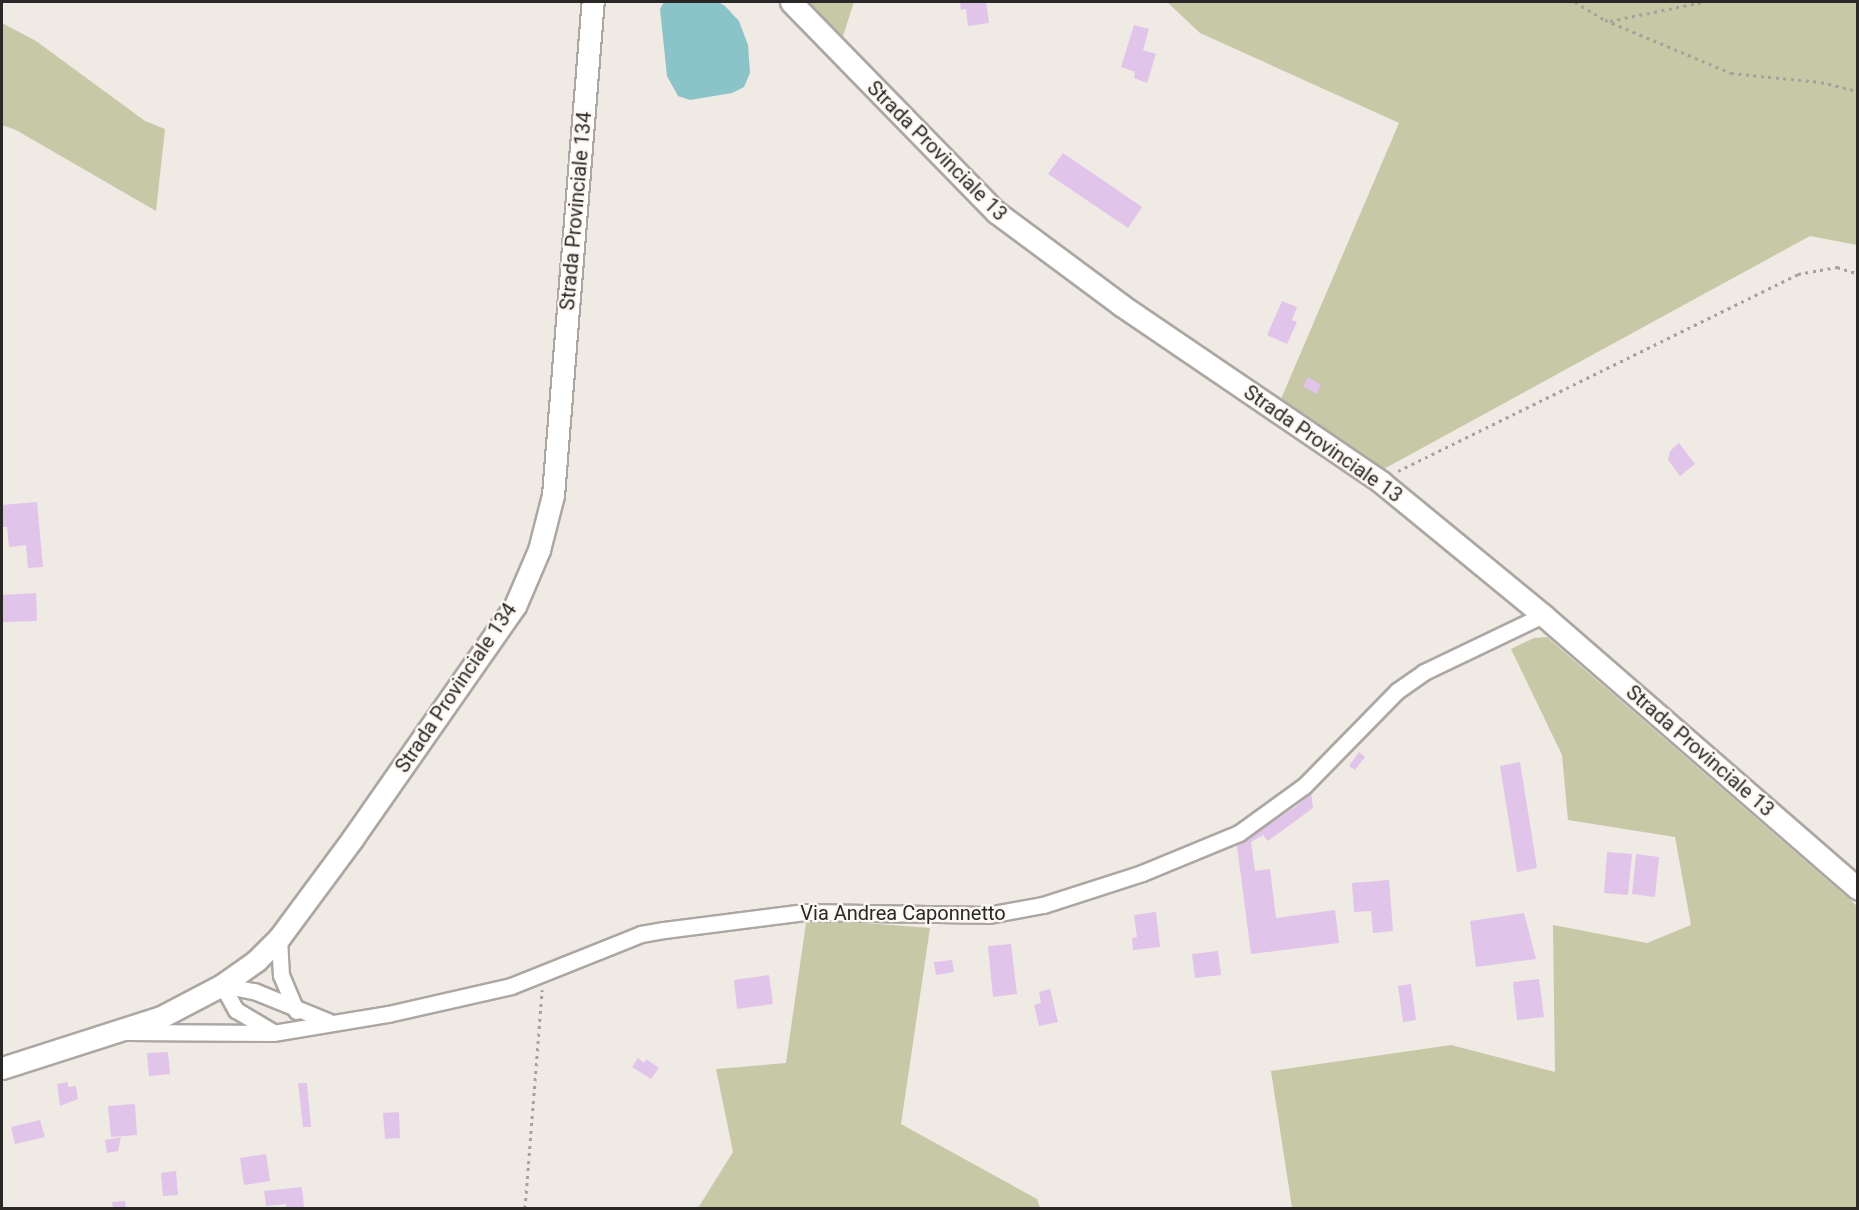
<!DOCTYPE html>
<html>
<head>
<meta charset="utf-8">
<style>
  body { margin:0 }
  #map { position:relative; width:1859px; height:1210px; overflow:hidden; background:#f0eae5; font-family:Roboto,sans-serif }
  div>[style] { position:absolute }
  .green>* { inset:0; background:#c6c8a6 }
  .water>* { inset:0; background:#8ac3c8 }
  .building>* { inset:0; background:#e0c4e9 }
  .path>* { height:3px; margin-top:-1.5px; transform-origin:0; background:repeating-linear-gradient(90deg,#a5a19d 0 3px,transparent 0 7.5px) }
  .roads { filter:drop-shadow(2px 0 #aca7a2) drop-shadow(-2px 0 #aca7a2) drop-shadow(0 2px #aca7a2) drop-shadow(0 -2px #aca7a2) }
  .street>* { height:15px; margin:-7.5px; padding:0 7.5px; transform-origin:7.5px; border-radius:7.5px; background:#fff }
  .secondary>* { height:21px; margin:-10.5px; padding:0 10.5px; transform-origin:10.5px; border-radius:10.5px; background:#fff }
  span { translate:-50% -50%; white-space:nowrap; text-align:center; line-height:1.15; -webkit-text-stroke:4.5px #fdf7f2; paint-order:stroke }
  .street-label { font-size:20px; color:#2a2826 }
  .frame { position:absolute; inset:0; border:3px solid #2a2826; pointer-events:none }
</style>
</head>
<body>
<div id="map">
  <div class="green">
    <div style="clip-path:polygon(807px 2px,854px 2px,843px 36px,814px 9px)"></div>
    <div style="clip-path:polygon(1167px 2px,1857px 2px,1857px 245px,1810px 236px,1382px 470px,1281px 399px,1399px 123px,1200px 33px)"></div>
    <div style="clip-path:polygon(2px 23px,36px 41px,145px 121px,165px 129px,156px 211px,16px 130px,2px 125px)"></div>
    <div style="clip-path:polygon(1547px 637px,1857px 906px,1857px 1208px,1292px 1208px,1271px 1071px,1451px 1045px,1555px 1072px,1553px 925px,1647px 943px,1691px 925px,1675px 837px,1568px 820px,1562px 755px,1511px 649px,1534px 638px)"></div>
    <div style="clip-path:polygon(826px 920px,930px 928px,901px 1124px,1037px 1199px,1040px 1208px,698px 1208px,733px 1152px,716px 1069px,786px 1063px,806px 923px)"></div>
  </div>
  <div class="water">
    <div style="clip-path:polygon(664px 2px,718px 2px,725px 6px,739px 21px,748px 45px,750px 73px,744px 87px,732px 93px,690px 100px,678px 96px,667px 76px,660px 9px)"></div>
  </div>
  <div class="building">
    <div style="clip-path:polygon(960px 2px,986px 2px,989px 23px,968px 26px,966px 9px,961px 10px)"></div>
    <div style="clip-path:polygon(1134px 25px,1149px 29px,1143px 50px,1156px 54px,1147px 83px,1134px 78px,1135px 72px,1121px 67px)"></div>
    <div style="clip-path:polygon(1063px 153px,1142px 207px,1128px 228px,1048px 174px)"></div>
    <div style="clip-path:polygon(1282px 301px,1297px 307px,1292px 320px,1297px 322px,1287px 344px,1267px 335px)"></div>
    <div style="clip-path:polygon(1308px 377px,1321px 385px,1316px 394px,1303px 386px)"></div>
    <div style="clip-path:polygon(1679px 443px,1695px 464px,1680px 476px,1668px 460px,1670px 451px)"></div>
    <div style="clip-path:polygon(37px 502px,43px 567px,28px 568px,26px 545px,9px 547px,7px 527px,2px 527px,2px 505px)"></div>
    <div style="clip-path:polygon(36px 593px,37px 621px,2px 622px,2px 595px)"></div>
    <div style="clip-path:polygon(1359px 752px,1365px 757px,1355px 770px,1349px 766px)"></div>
    <div style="clip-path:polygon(1520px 762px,1537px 868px,1517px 872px,1500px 766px)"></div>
    <div style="clip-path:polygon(1311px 791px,1313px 808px,1268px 841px,1263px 835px,1251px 842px,1255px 871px,1270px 869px,1276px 918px,1335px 910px,1339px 943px,1251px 954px,1237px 846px,1298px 805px)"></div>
    <div style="clip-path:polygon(1607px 852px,1632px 854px,1628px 895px,1604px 893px)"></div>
    <div style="clip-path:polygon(1636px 854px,1659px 857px,1655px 897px,1632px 894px)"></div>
    <div style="clip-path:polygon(1389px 880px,1393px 931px,1373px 933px,1371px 911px,1354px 912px,1352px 883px)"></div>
    <div style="clip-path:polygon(1156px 912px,1160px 947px,1133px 950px,1132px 938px,1137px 937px,1134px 915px)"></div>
    <div style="clip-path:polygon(1524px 913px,1536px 959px,1476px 967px,1470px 921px)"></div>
    <div style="clip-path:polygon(1011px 944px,1017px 994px,993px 997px,988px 946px)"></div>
    <div style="clip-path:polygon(1218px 951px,1221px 975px,1195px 978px,1192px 954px)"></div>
    <div style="clip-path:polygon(952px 960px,954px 972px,936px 975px,934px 962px)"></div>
    <div style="clip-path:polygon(769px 975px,773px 1004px,737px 1009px,734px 980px)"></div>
    <div style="clip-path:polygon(1539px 979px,1544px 1017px,1517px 1020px,1513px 982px)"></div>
    <div style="clip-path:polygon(1411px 984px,1416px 1020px,1403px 1022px,1398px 986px)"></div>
    <div style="clip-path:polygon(1050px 989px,1058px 1022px,1039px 1026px,1034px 1005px,1041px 1003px,1039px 992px)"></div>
    <div style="clip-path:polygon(168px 1052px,170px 1074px,149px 1076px,147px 1053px)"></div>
    <div style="clip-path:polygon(638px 1058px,644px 1063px,646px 1059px,659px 1068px,651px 1079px,632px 1067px)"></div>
    <div style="clip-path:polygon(68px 1082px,68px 1087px,76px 1086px,78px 1099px,60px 1106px,57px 1084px)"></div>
    <div style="clip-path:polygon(298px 1083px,307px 1083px,311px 1127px,303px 1127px)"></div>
    <div style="clip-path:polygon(135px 1104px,137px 1135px,111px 1137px,108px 1106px)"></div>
    <div style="clip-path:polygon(399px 1112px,400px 1138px,385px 1139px,383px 1113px)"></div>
    <div style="clip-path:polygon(40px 1120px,45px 1137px,15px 1144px,11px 1127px)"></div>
    <div style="clip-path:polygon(121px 1137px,118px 1151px,107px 1153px,105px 1140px)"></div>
    <div style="clip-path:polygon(266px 1154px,270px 1181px,244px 1185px,240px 1158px)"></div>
    <div style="clip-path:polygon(176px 1171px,178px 1195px,163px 1196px,161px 1173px)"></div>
    <div style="clip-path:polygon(302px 1187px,304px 1208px,286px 1208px,286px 1204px,266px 1206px,264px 1191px)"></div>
    <div style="clip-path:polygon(125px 1201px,126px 1208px,113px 1208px,112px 1202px)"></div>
  </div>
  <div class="path">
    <div style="left:1575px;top:2px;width:35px;rotate:31deg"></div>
    <div style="left:1605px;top:20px;width:137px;rotate:22.8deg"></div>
    <div style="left:1731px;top:73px;width:90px;rotate:5.7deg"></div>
    <div style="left:1821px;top:82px;width:38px;rotate:14deg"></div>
    <div style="left:1610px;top:21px;width:94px;rotate:-11.7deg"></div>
    <div style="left:1398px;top:471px;width:446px;rotate:-26.2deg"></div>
    <div style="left:1798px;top:274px;width:40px;rotate:-10deg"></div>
    <div style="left:1837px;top:267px;width:22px;rotate:18deg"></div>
    <div style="left:525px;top:1208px;width:219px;rotate:-85.5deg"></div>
  </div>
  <div class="roads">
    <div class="street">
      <div style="left:279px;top:938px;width:37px;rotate:87deg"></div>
      <div style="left:281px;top:975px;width:39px;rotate:67deg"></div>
      <div style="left:222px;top:985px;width:33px;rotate:11deg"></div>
      <div style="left:254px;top:991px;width:80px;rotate:22.1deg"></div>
      <div style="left:222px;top:985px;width:29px;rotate:61deg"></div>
      <div style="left:236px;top:1010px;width:43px;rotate:30.7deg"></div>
      <div style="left:128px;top:1032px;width:145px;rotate:0.4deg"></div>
      <div style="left:273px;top:1033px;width:117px;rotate:-9.4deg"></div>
      <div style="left:388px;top:1014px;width:126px;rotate:-12.8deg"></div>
      <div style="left:511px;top:986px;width:140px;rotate:-21.8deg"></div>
      <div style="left:641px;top:934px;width:23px;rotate:-10deg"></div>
      <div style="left:664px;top:930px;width:142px;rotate:-7.3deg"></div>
      <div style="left:805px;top:912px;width:183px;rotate:0.9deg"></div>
      <div style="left:988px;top:915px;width:56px;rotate:-10.3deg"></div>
      <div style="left:1043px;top:905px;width:104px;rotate:-17.9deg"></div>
      <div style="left:1142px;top:873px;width:105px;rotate:-22.4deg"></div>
      <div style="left:1239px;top:833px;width:80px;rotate:-35.9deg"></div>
      <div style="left:1304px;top:786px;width:133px;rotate:-45.6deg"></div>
      <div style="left:1397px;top:691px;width:33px;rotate:-35deg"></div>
      <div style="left:1424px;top:672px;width:132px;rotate:-25.6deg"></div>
    </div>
    <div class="secondary">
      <div style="left:791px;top:2px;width:293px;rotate:45.7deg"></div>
      <div style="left:996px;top:212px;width:156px;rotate:36.6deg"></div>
      <div style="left:1121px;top:305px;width:315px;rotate:34.2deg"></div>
      <div style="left:1381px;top:482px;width:210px;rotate:39.4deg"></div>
      <div style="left:1543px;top:615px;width:417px;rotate:41deg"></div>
      <div style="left:2px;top:1068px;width:167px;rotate:-17.8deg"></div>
      <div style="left:161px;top:1017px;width:69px;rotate:-27.7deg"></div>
      <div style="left:222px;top:985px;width:42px;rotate:-35.2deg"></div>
      <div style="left:256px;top:961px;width:33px;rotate:-45deg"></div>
      <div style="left:279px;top:938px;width:124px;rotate:-53.5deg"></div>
      <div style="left:353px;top:838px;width:283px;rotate:-55.1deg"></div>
      <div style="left:515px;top:606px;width:61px;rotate:-66.8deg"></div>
      <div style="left:539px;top:550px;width:57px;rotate:-75.7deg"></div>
      <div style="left:553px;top:495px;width:495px;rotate:-85.4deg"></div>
    </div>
  </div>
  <div class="street-label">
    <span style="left:937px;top:151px;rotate:45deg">Strada Provinciale 13</span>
    <span style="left:576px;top:211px;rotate:-85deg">Strada Provinciale 134</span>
    <span style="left:1323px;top:444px;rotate:35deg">Strada Provinciale 13</span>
    <span style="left:456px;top:688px;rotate:-56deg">Strada Provinciale 134</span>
    <span style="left:1700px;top:751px;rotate:41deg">Strada Provinciale 13</span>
    <span style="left:903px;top:913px">Via Andrea Caponnetto</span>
  </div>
  <div class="frame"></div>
</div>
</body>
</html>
